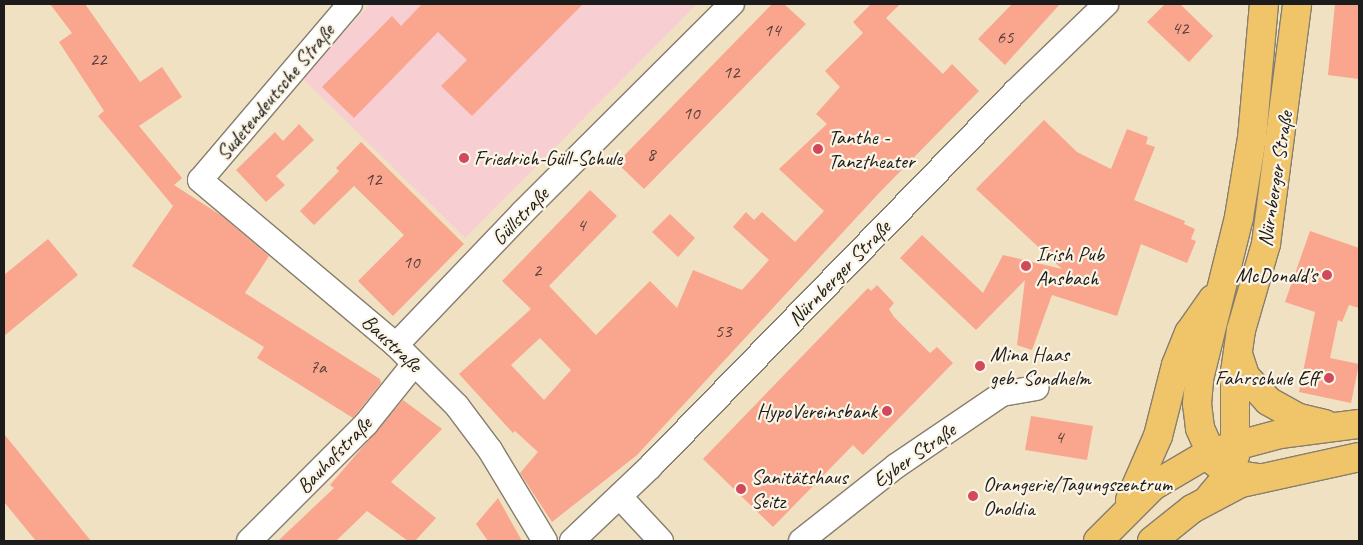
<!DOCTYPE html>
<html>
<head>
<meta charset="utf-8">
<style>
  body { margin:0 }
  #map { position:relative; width:1363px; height:545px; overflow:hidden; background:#f0e1c2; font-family:Caveat,sans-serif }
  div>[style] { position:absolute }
  .built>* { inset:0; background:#f7cfd2 }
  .building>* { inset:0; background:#faa58e }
  .roads { filter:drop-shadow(1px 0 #867e6f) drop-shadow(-1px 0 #867e6f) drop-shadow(0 1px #867e6f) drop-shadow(0 -1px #867e6f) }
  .minor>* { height:24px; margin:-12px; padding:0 12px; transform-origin:12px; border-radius:12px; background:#fff }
  .primary>* { height:28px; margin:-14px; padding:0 14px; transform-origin:14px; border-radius:14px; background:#f0c469 }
  .dots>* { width:14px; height:14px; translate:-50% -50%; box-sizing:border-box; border:2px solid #fcf5e5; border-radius:50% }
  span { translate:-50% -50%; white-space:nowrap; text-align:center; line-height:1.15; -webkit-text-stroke:4.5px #fcf5e5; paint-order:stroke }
  .number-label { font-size:19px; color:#543e38 }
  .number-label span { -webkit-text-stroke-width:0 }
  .street-label { font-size:21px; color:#1c1c1c }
  .poi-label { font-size:21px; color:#1c1c1c }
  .left { translate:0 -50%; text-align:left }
  .right { translate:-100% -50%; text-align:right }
  .frame { position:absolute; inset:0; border:5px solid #1c1c1c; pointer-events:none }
</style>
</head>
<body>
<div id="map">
  <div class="built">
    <div style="clip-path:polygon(370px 4px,697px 4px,465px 238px,302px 78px)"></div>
  </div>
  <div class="building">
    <div style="clip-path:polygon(50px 4px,85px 4px,140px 82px,162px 67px,182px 97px,139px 126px,182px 178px,174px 185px,222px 216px,269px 256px,245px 293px,380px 379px,381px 383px,353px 418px,257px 358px,264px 347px,132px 266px,173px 206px,98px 116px,104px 111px,59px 42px,72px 33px)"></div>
    <div style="clip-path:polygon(422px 4px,583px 4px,472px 116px,441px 86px,467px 60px,438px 32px,354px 118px,322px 87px,392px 16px,401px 26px)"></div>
    <div style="clip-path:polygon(772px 4px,784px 4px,806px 24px,644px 189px,617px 163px)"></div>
    <div style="clip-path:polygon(evenodd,871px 4px,900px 4px,886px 18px,943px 74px,952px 64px,979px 91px,880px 192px,637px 455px,552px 522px,520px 473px,538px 452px,515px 431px,513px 433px,459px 374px,531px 309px,502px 281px,590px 190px,617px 216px,549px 286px,596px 335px,650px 281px,677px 308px,693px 270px,742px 290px,769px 260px,733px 227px,746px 212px,754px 220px,762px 212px,795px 242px,824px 211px,779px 169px,827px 124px,816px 114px,840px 87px,825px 71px,863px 33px,853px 22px,871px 4px,540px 338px,571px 370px,544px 400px,511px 365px,540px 338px)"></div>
    <div style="clip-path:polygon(1012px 4px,1060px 4px,1005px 65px,978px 39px)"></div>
    <div style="clip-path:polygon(1165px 4px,1180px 4px,1213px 36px,1189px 62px,1147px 22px)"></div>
    <div style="clip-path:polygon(1335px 4px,1359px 4px,1359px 79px,1328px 75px)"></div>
    <div style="clip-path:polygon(1044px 120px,1077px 152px,1111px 169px,1127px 129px,1148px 137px,1146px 144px,1155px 147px,1134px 200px,1185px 221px,1184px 224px,1195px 229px,1191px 239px,1196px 241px,1187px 263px,1141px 244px,1117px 316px,1052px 295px,1032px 350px,1017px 345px,1025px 280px,976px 330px,900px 258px,922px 235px,983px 293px,1003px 255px,1062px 269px,976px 189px)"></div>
    <div style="clip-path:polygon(299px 124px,314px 140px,276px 176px,285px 185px,266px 202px,236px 170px,275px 132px,283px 141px)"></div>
    <div style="clip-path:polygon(361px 142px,464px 244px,393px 316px,358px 281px,404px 235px,354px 186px,314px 225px,300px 211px,339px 171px,336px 168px)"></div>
    <div style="clip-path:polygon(670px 214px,695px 238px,678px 257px,652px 232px)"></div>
    <div style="clip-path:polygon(1310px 231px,1359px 248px,1359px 308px,1349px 305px,1342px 322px,1338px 320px,1330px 358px,1359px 364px,1351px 403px,1299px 392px,1315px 312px,1285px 302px)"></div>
    <div style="clip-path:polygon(48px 239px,78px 275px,4px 336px,4px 275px)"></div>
    <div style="clip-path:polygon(877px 285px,894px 303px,889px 309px,894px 317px,930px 353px,937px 347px,953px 363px,863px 455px,853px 445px,773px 527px,703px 459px,868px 288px,871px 291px)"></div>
    <div style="clip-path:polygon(403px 400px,442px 429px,391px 482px,436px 518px,415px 541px,408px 541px,367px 511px,336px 541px,278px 541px,334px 488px,330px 485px)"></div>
    <div style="clip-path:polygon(1031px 416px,1093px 426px,1087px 460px,1025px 450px)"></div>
    <div style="clip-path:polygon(4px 434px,91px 541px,36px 541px,4px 502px)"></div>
    <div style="clip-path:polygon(498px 498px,522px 541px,488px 541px,476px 524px)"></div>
  </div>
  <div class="roads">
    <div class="minor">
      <div style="left:350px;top:4px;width:231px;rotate:130.4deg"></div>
      <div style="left:200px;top:180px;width:256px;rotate:40.1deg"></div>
      <div style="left:396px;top:345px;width:86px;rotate:45deg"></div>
      <div style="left:457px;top:406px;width:55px;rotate:53.1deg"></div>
      <div style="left:490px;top:450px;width:106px;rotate:58.9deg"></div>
      <div style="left:396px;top:345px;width:184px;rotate:-46.3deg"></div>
      <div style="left:523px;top:212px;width:295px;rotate:-44.9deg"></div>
      <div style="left:620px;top:497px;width:60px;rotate:47deg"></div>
      <div style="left:249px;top:541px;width:165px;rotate:-45deg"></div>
      <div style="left:366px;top:424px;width:77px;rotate:-51.3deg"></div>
      <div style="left:572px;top:541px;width:109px;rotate:-43.5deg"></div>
      <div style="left:651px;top:466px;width:522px;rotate:-45.78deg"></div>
      <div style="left:1015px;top:92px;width:127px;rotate:-44deg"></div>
      <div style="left:801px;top:541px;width:121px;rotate:-38.3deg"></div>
      <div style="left:896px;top:466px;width:128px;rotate:-34.2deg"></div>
      <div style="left:1002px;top:394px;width:35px;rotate:-10deg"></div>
    </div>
    <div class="primary">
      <div style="left:1238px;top:354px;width:23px;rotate:72deg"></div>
      <div style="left:1245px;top:376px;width:34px;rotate:47deg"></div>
      <div style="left:1268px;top:401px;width:35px;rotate:29deg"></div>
      <div style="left:1299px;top:418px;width:27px;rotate:13deg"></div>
      <div style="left:1259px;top:478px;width:30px;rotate:-172deg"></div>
      <div style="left:1229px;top:474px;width:18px;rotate:-139deg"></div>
      <div style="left:1215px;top:462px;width:37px;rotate:-114deg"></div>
      <div style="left:1200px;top:428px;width:24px;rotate:-97deg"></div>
      <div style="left:1197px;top:404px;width:25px;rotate:-85deg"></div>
      <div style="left:1199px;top:379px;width:167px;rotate:-76.1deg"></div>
      <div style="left:1239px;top:217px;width:80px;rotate:-80.7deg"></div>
      <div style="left:1252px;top:138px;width:135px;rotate:-84.9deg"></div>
      <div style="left:1210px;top:497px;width:30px;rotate:-50deg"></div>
      <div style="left:1229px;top:474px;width:20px;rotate:-72deg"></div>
      <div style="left:1235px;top:455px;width:83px;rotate:-90deg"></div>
      <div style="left:1235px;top:372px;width:42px;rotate:-81.9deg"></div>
      <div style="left:1241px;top:330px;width:90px;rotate:-73.8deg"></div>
      <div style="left:1266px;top:244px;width:242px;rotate:-82.6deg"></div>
      <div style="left:1130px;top:500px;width:70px;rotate:-66.4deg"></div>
      <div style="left:1158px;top:436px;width:73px;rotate:-75.8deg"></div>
      <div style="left:1176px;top:365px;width:35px;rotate:-68deg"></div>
      <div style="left:1189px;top:333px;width:42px;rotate:-54.8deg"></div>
      <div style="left:1098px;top:541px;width:78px;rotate:-45deg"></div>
      <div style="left:1153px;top:486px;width:65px;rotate:-30.5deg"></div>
      <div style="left:1209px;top:453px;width:73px;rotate:-15deg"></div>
      <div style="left:1280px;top:434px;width:80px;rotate:-7.2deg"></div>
      <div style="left:1152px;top:541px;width:51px;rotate:-38.7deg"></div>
      <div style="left:1192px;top:509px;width:55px;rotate:-28deg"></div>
      <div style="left:1241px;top:483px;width:121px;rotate:-12.4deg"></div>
    </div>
  </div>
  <div class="dots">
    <div style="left:818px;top:149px;background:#d1495b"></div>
    <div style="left:464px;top:158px;background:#d1495b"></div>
    <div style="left:1026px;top:266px;background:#d1495b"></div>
    <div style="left:1327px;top:275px;background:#d1495b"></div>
    <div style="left:980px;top:366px;background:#d1495b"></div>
    <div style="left:1329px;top:378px;background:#d1495b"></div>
    <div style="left:887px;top:411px;background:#d1495b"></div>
    <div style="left:741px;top:489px;background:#d1495b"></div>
    <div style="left:973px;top:496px;background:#d1495b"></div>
  </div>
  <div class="number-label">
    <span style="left:1180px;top:29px">42</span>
    <span style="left:772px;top:31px">14</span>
    <span style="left:1005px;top:38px">65</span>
    <span style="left:98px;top:60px">22</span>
    <span style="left:731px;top:73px">12</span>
    <span style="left:691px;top:114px">10</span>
    <span style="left:651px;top:155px">8</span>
    <span style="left:373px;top:180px">12</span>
    <span style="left:581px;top:226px">4</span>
    <span style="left:411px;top:263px">10</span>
    <span style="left:537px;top:271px">2</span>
    <span style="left:723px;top:332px">53</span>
    <span style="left:318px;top:368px">7a</span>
    <span style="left:1059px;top:438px">4</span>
  </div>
  <div class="street-label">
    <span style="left:275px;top:92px;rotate:-50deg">Sudetendeutsche Straße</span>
    <span style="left:1275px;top:179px;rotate:-81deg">Nürnberger Straße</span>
    <span style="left:520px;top:216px;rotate:-46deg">Güllstraße</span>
    <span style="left:839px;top:273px;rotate:-46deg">Nürnberger Straße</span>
    <span style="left:392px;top:343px;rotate:43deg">Baustraße</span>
    <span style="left:334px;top:455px;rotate:-46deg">Bauhofstraße</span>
    <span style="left:914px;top:455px;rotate:-35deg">Eyber Straße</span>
  </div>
  <div class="poi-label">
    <span class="left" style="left:828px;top:149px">Tanthe -<br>Tanztheater</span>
    <span class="left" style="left:474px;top:158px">Friedrich-Güll-Schule</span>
    <span class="left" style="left:1036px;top:266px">Irish Pub<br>Ansbach</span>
    <span class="right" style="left:1317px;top:275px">McDonald's</span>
    <span class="left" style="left:990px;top:366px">Mina Haas<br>geb. Sondhelm</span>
    <span class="right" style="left:1319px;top:378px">Fahrschule Eff</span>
    <span class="right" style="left:877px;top:411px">HypoVereinsbank</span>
    <span class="left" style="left:751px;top:489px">Sanitätshaus<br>Seitz</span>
    <span class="left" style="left:983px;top:496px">Orangerie/Tagungszentrum<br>Onoldia</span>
  </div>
  <div class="frame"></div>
</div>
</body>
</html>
